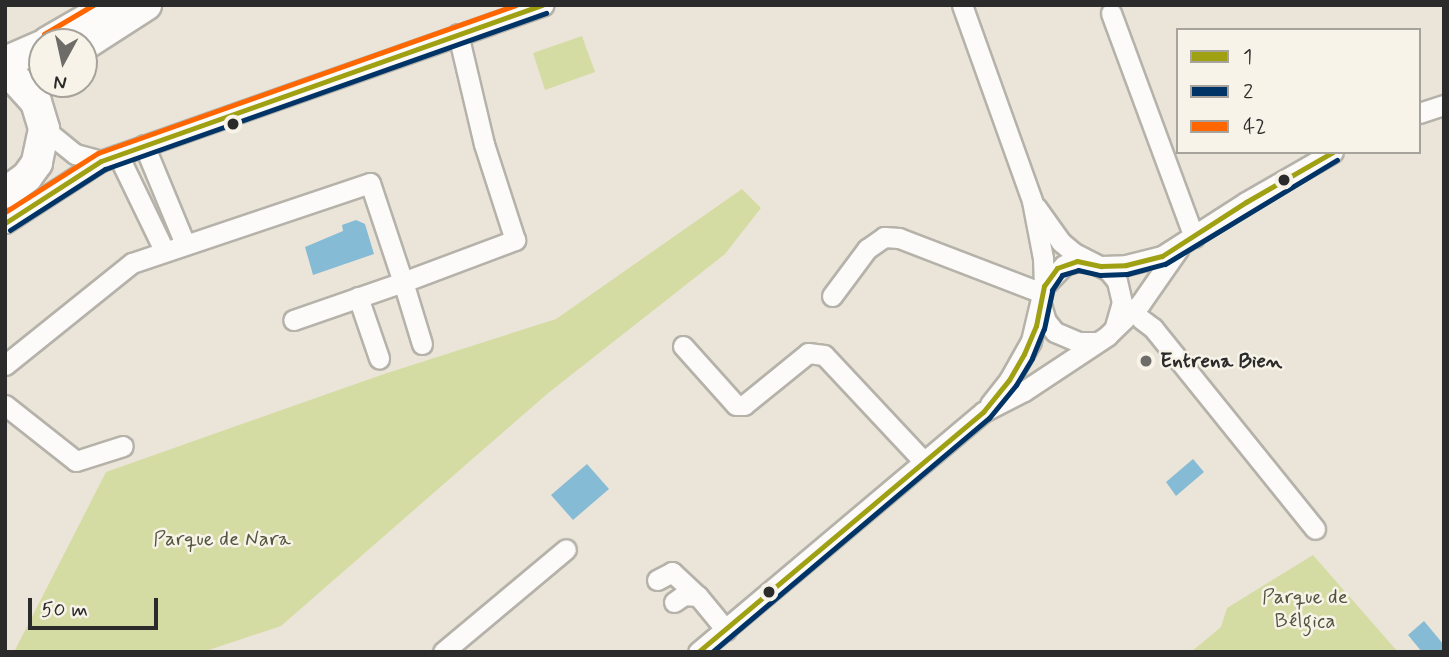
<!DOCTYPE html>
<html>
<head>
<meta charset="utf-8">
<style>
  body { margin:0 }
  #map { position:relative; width:1449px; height:657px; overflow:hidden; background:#ebe5d9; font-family:Mynerve,sans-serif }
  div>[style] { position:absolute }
  .green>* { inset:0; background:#d5dca3 }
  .water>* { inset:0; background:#86bbd6 }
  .roads { filter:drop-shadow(2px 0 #b5b2aa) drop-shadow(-2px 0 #b5b2aa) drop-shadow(0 2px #b5b2aa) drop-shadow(0 -2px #b5b2aa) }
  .street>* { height:19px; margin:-9.5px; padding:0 9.5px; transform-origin:9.5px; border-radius:9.5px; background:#fcfbf9 }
  .primary>* { height:30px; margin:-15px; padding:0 15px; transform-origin:15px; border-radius:15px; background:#fcfbf9 }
  .bus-1>* { height:5px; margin:-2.5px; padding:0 2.5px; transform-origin:2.5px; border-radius:2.5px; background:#a0a013 }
  .bus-2>* { height:5px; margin:-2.5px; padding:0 2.5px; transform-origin:2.5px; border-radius:2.5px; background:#003466 }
  .bus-3>* { height:5px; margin:-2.5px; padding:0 2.5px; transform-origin:2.5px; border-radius:2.5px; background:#f60 }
  .dots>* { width:19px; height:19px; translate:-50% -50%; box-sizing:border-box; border:4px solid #f7f3e8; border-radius:50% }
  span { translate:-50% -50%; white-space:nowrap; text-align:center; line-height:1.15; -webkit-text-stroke:5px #f7f3e8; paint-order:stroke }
  .poi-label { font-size:21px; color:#2b2b2b; font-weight:700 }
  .left { translate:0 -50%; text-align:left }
  .park-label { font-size:21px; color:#51553e }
  .frame { position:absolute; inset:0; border:7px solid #2b2b2b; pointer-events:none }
  .legend { position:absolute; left:1176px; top:28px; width:245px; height:126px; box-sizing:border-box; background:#f7f3e8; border:2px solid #a5a39c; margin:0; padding:9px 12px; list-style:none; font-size:21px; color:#2b2b2b }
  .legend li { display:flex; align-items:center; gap:14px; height:35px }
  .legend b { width:35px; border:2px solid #a5a39c }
  .north { position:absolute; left:28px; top:28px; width:70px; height:70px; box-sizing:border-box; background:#f7f3e8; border:2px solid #a5a39c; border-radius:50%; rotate:188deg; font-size:19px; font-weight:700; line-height:28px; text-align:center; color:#2b2b2b }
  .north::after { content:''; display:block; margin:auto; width:24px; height:32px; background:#6e6c68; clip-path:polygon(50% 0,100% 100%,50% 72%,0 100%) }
  .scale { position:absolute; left:28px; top:598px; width:130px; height:32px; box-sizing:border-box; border:4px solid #2b2b2b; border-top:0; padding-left:9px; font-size:21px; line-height:24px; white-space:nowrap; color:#2b2b2b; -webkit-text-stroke:5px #f7f3e8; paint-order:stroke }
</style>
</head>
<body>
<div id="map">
  <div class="green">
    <div style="clip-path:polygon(582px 36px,595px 72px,545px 90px,533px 53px)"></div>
    <div style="clip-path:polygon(742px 189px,761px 208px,725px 254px,547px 394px,281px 626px,203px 652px,14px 652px,106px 472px,384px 374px,556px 319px)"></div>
    <div style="clip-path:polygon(1313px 555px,1398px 652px,1191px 652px,1221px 627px,1227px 608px)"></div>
  </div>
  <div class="water">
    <div style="clip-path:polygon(356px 220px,365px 224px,374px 254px,313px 275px,305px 247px,343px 231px,342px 225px)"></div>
    <div style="clip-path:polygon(1193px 459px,1204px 472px,1176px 496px,1166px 482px)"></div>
    <div style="clip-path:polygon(587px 464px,609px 489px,573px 520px,551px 495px)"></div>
    <div style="clip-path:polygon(1424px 621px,1444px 645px,1444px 652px,1422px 652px,1408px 635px)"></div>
  </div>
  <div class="roads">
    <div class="street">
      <div style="left:962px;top:5px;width:208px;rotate:70.3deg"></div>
      <div style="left:1032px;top:201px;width:58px;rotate:79.1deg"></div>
      <div style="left:1043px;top:258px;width:28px;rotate:88deg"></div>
      <div style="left:1044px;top:286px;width:57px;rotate:103.3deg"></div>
      <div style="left:1031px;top:341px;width:45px;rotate:119.4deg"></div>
      <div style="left:1009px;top:380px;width:31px;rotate:128deg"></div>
      <div style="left:1111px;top:13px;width:239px;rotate:69.7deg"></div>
      <div style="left:1419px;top:113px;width:26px;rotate:-18deg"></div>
      <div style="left:44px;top:129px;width:40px;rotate:39deg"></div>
      <div style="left:75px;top:154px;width:27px;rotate:15deg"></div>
      <div style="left:144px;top:145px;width:107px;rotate:67.5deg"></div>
      <div style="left:118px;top:155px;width:106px;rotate:64.2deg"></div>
      <div style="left:1036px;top:207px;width:43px;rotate:54.5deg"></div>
      <div style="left:1061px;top:242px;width:17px;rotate:40deg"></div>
      <div style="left:1074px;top:253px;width:38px;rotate:27deg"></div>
      <div style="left:1108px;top:270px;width:14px;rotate:51deg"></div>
      <div style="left:1117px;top:281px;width:22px;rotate:77deg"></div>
      <div style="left:1122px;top:302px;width:25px;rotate:106deg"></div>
      <div style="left:5px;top:223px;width:114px;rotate:-32.9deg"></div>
      <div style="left:101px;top:161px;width:469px;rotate:-19.4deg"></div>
      <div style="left:1101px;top:266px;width:25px;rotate:-2deg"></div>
      <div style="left:1126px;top:265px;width:37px;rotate:-14deg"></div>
      <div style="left:1162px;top:256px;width:100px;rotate:-32.7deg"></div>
      <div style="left:1246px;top:202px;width:100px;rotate:-29.9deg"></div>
      <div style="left:1044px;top:286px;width:29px;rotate:-46deg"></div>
      <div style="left:1064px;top:265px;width:14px;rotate:-17deg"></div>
      <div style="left:1077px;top:261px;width:13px;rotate:4deg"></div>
      <div style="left:832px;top:296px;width:59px;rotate:-53.3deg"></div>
      <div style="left:867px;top:249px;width:21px;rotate:-35deg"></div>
      <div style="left:884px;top:237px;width:15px;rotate:4deg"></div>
      <div style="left:899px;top:238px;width:153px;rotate:21deg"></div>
      <div style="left:358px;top:297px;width:65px;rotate:71deg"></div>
      <div style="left:1041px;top:304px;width:18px;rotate:74deg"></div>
      <div style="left:1046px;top:321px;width:14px;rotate:51deg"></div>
      <div style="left:1055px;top:332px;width:25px;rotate:23deg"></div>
      <div style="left:1078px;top:342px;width:19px"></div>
      <div style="left:1141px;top:319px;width:15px;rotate:37deg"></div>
      <div style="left:1153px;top:328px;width:258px;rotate:51.1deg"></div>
      <div style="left:422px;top:344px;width:65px;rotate:-107deg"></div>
      <div style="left:403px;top:282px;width:120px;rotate:-20.6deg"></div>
      <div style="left:515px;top:240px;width:101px;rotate:-107.9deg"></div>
      <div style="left:484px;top:144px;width:113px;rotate:-103.3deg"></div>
      <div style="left:683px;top:346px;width:79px;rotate:48.1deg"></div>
      <div style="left:736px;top:405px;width:8px"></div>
      <div style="left:744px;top:405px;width:82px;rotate:-39.1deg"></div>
      <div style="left:808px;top:353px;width:16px;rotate:7deg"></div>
      <div style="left:824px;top:355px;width:146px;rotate:46.9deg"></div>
      <div style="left:5px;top:365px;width:163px;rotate:-38.8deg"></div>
      <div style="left:132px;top:263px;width:251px;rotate:-18.6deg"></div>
      <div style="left:370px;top:183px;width:104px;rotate:71.6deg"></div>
      <div style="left:403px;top:282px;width:116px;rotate:160.9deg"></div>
      <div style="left:5px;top:405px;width:90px;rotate:38.3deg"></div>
      <div style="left:76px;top:461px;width:49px;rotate:-17.7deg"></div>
      <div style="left:657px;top:580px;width:17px;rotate:-28deg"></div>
      <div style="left:672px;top:572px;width:35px;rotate:43deg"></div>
      <div style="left:674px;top:602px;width:12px;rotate:-35deg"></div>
      <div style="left:684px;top:595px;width:14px;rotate:4deg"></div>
      <div style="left:698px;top:596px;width:44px;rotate:50.5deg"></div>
      <div style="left:443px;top:652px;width:160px;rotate:-39.9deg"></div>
      <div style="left:698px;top:652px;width:373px;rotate:-40.1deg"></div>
      <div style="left:983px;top:412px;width:46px;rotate:-27.1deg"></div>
      <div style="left:1024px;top:391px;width:100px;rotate:-33.5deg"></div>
      <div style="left:1107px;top:336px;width:46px;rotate:-44.1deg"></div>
      <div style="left:1140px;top:304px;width:68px;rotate:-55.1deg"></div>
    </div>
    <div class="primary">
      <div style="left:48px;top:42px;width:66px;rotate:-30.1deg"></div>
      <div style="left:84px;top:45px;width:74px;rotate:-32.8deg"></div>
      <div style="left:5px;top:62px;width:40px;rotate:-23.4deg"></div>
      <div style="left:5px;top:76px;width:12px;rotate:20deg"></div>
      <div style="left:16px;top:80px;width:30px;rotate:48deg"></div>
      <div style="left:36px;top:102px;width:28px;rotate:73deg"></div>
      <div style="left:44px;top:129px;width:35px;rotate:102deg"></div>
      <div style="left:37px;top:163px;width:17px;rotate:126deg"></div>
      <div style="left:27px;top:177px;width:27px;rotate:144deg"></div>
    </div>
  </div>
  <div class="bus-1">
    <div style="left:5px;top:223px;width:114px;rotate:-32.9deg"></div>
    <div style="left:101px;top:161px;width:468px;rotate:-19.5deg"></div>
    <div style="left:698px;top:652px;width:373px;rotate:-40.1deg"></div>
    <div style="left:983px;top:412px;width:41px;rotate:-50.9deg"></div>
    <div style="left:1009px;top:380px;width:30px;rotate:-60deg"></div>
    <div style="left:1024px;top:354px;width:30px;rotate:-67deg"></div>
    <div style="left:1036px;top:326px;width:41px;rotate:-78.7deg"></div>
    <div style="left:1044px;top:286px;width:22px;rotate:-54deg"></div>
    <div style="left:1057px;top:268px;width:21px;rotate:-19deg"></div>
    <div style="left:1077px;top:261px;width:25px;rotate:12deg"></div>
    <div style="left:1101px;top:266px;width:25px;rotate:-2deg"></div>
    <div style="left:1126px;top:265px;width:37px;rotate:-14deg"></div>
    <div style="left:1162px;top:256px;width:100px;rotate:-32.7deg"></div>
    <div style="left:1246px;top:202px;width:100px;rotate:-29.9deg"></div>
  </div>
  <div class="bus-2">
    <div style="left:10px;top:230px;width:113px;rotate:-32.7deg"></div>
    <div style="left:105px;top:169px;width:468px;rotate:-19.5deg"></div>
    <div style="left:712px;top:652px;width:363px;rotate:-40.2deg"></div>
    <div style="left:989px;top:418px;width:43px;rotate:-50.7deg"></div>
    <div style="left:1016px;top:385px;width:31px;rotate:-59deg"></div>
    <div style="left:1032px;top:358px;width:31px;rotate:-68deg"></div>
    <div style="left:1044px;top:329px;width:40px;rotate:-78deg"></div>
    <div style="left:1052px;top:290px;width:18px;rotate:-56deg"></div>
    <div style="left:1062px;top:275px;width:17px;rotate:-17deg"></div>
    <div style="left:1078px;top:270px;width:23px;rotate:13deg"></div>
    <div style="left:1100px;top:275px;width:27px;rotate:-2deg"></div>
    <div style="left:1127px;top:274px;width:39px;rotate:-15deg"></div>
    <div style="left:1165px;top:264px;width:201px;rotate:-31.2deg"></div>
  </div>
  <div class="bus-3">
    <div style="left:44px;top:34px;width:57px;rotate:-30.6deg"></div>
    <div style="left:5px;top:212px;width:110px;rotate:-32.4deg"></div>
    <div style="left:98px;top:153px;width:443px;rotate:-19.5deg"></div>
  </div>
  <div class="dots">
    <div style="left:233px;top:124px;background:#2b2b2b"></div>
    <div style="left:1284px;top:180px;background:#2b2b2b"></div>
    <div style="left:1146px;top:361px;background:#6e6c68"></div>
    <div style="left:769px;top:592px;background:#2b2b2b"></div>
  </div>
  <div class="poi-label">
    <span class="left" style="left:1160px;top:361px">Entrena Bien</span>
  </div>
  <div class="park-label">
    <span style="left:222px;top:539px">Parque de Nara</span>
    <span style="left:1305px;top:609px">Parque de<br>Bélgica</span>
  </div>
  <div class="frame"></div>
  <ul class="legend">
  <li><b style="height:9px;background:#a0a013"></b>1</li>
  <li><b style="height:9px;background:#003466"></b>2</li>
  <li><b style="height:9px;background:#f60"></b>42</li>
  </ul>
  <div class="north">N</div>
  <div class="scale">50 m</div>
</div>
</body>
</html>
